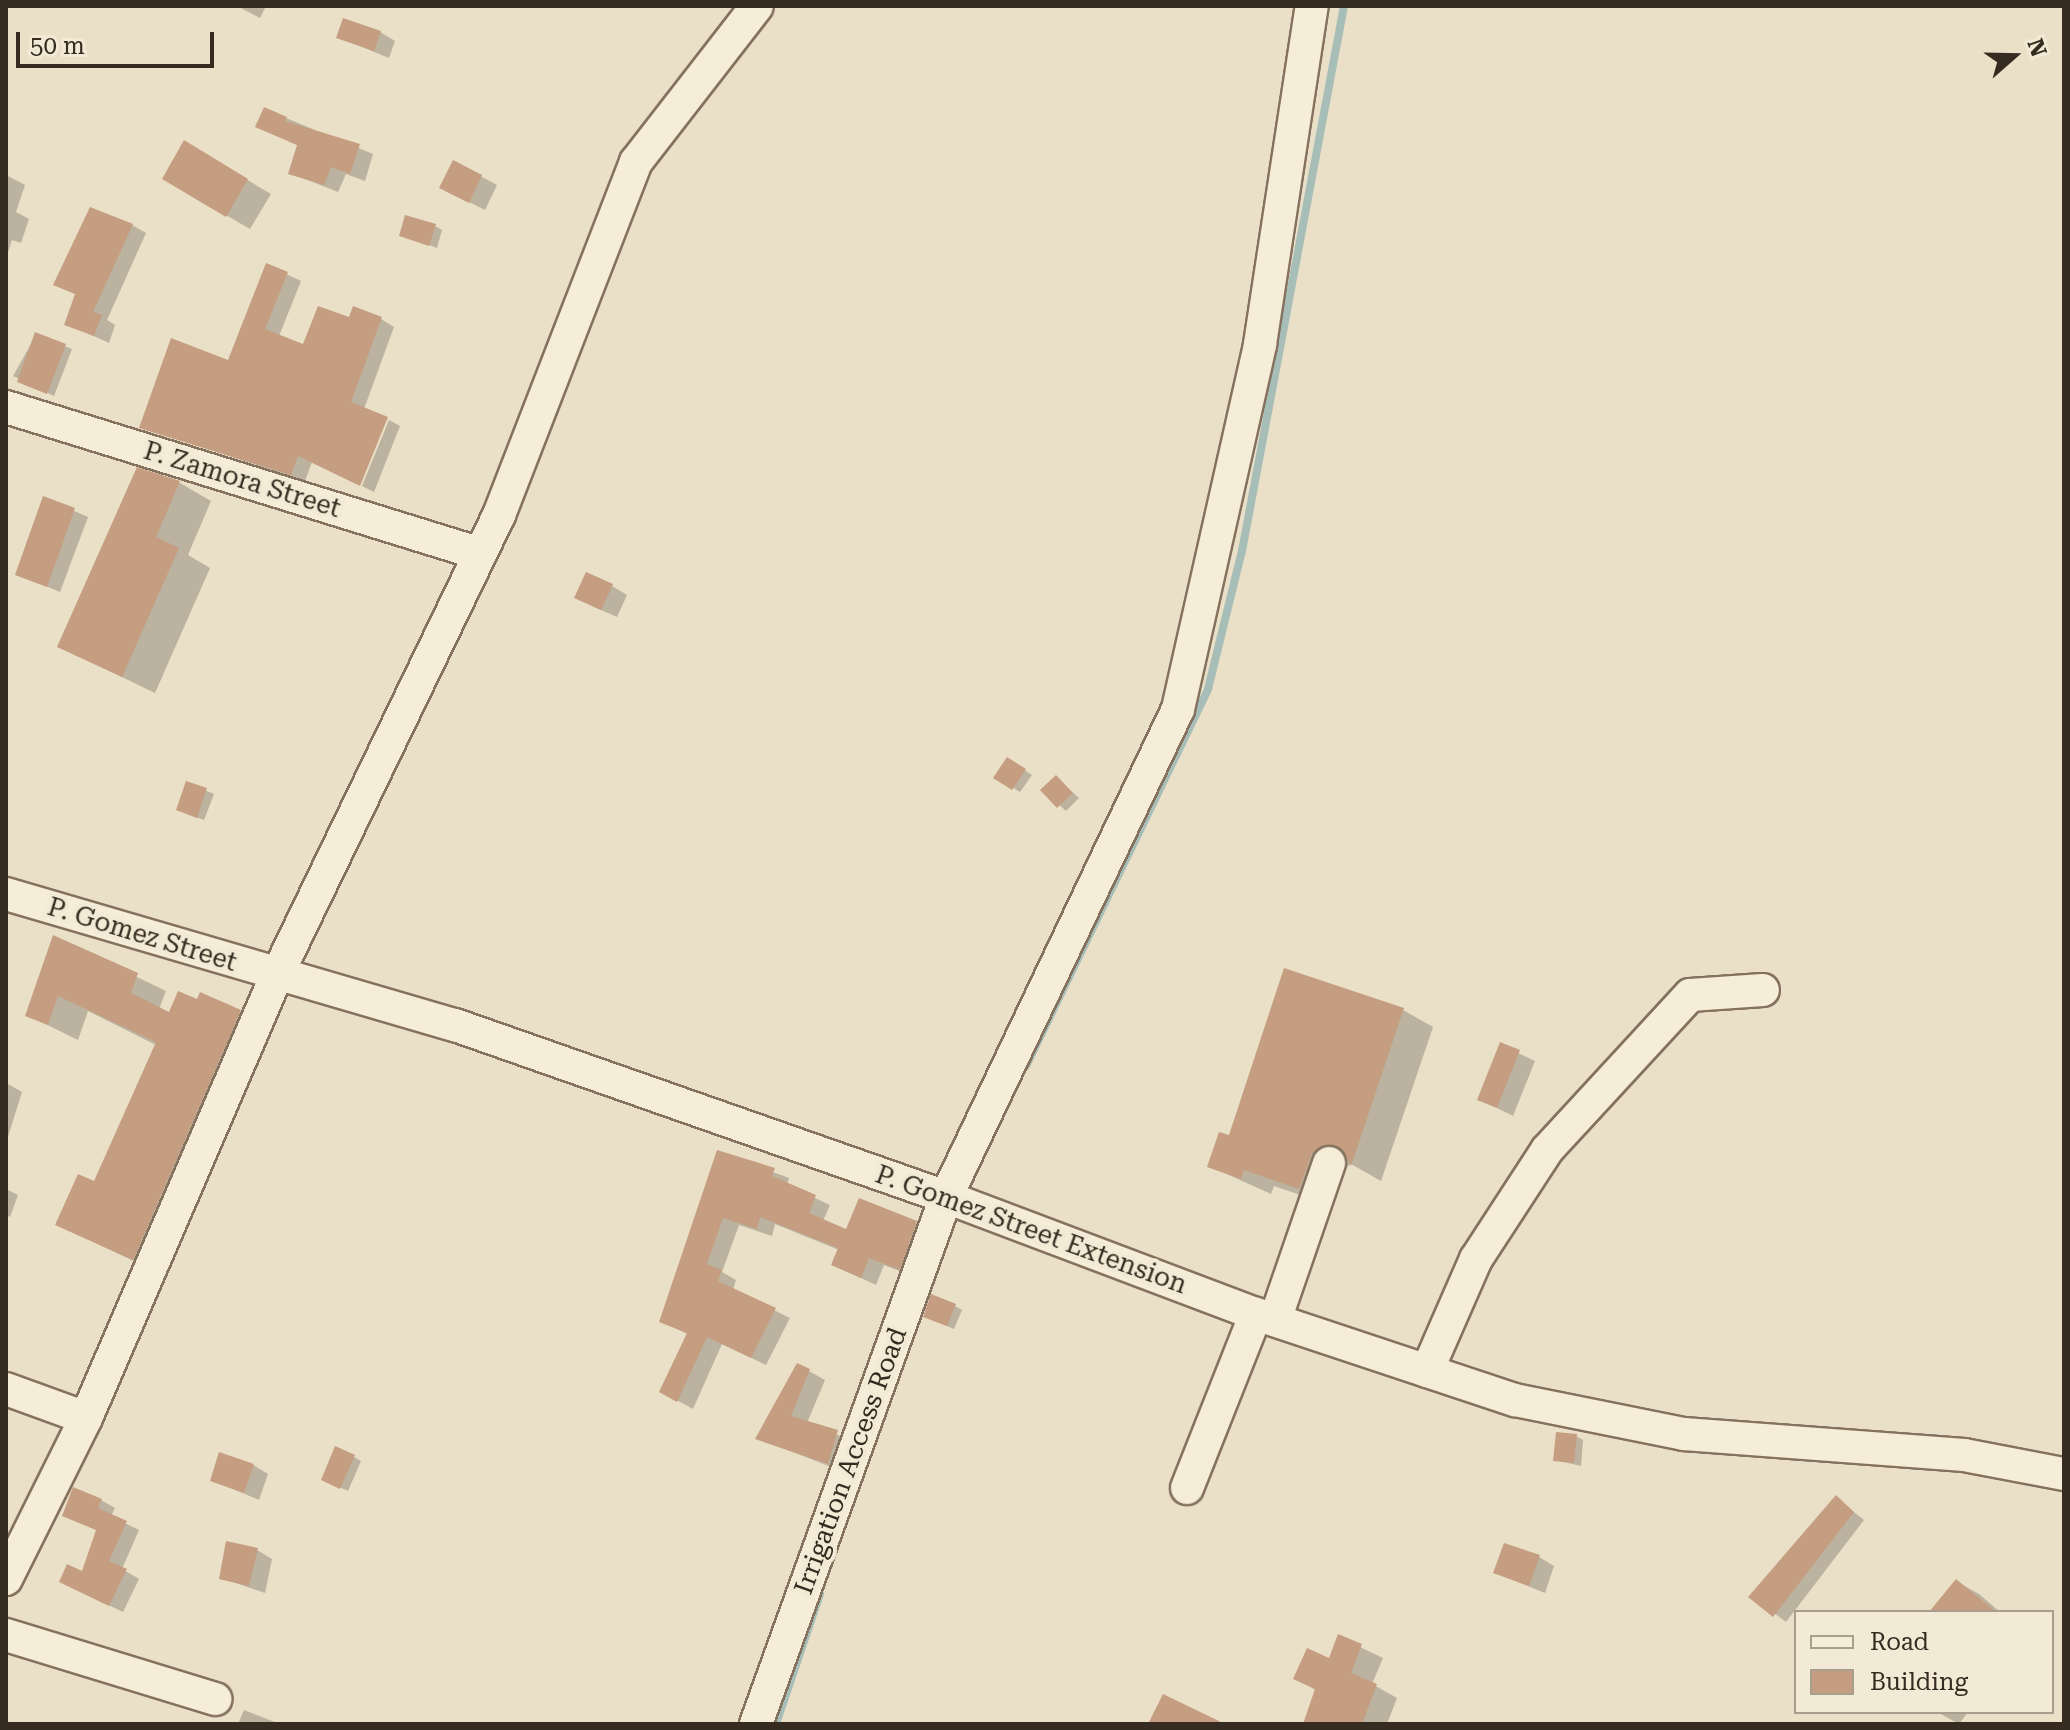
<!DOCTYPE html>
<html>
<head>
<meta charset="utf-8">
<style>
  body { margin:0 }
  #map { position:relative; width:2070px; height:1730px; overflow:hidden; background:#eadfc7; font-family:"Roboto Serif",serif }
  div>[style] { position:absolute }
  .shadow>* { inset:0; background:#0003 }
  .stream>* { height:8px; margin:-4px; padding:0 4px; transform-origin:4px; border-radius:4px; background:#a7beb8 }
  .building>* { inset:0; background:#c59d80 }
  .roads { filter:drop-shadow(2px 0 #84725e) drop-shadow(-2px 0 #84725e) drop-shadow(0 2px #84725e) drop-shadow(0 -2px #84725e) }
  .minor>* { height:32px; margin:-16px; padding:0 16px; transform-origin:16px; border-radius:16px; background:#f6edd9 }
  span { translate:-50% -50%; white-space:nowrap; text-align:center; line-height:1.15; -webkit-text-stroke:8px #f2ead5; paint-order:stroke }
  .street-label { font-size:26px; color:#362b20 }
  .frame { position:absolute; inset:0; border:8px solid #362b20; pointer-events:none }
  .legend { position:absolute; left:1794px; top:1610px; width:260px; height:104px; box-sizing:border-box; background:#f2ead5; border:2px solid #a79e8d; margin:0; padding:10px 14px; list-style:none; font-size:24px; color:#362b20 }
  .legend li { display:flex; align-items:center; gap:16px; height:40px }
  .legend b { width:40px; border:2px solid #a79e8d }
  .north { position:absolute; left:1974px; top:16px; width:80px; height:80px; -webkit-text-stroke:6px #f2ead5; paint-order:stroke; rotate:70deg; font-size:22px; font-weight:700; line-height:32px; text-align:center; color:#362b20 }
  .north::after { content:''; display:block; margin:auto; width:28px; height:36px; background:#362b20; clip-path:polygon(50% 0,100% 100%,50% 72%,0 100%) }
  .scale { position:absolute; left:16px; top:32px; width:198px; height:36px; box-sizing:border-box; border:4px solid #362b20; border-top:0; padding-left:10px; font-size:24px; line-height:28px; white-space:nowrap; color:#362b20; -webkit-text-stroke:6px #f2ead5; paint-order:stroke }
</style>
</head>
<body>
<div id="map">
  <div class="shadow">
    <div style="clip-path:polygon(237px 6px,266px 6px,260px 18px)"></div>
    <div style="clip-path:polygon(380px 32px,395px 41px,389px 58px,338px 37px)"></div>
    <div style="clip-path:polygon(286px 118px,373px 154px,365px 181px,346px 174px,338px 192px,290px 173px,299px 146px,258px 126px)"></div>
    <div style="clip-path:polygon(185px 143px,271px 194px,250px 229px,164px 179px)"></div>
    <div style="clip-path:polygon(454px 162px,497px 185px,485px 210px,457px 196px)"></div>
    <div style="clip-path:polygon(6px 175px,25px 185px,16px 212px,29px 219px,21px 243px,12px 240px,6px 259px)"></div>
    <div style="clip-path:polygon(132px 225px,146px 233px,107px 320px,115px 325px,109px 343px,67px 324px,77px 295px,55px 284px)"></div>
    <div style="clip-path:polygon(435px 226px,442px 230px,437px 248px,401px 235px)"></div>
    <div style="clip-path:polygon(267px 265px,301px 281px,279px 336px,305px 347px,350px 320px,381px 319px,394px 327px,364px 409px,312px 462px,305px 481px,141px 427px,229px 362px)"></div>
    <div style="clip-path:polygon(36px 335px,72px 349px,54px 396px,13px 376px)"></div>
    <div style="clip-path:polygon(389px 420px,400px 426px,374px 492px,362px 486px)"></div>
    <div style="clip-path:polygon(138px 470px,180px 483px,211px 501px,188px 555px,210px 568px,155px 693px,60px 647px)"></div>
    <div style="clip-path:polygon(44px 498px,88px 517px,60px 592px,17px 574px)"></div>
    <div style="clip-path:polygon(612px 586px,627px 595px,617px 617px,592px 606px)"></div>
    <div style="clip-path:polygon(1008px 759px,1032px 775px,1020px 792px,996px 777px)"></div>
    <div style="clip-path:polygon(1056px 778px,1079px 798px,1066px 811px,1043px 790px)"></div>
    <div style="clip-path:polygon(187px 783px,214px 794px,204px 820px,185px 813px)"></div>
    <div style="clip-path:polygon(55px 938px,166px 991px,159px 1009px,170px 1014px,198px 1002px,201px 995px,269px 1029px,163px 1275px,58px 1225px,95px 1184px,156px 1045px,88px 1011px,78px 1040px,27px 1015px)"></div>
    <div style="clip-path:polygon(1403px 1010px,1433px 1027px,1381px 1181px,1351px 1164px,1342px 1170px,1330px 1205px,1274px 1186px,1271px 1194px,1209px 1166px,1230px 1138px)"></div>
    <div style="clip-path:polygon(1501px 1045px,1535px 1061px,1513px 1116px,1479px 1099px)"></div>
    <div style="clip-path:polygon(6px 1083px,22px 1092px,7px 1140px,6px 1139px)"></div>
    <div style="clip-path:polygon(718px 1152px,789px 1178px,787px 1185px,830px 1205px,823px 1221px,847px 1231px,916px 1223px,931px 1232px,915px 1277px,884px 1265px,876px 1285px,833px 1265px,839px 1250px,775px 1224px,772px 1236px,739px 1225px,722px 1272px,736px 1280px,733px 1290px,790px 1318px,766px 1365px,722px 1344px,693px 1409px,662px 1392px,689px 1335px,662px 1321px)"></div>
    <div style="clip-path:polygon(6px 1189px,18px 1195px,10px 1217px,6px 1215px)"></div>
    <div style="clip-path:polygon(955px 1306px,962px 1310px,954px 1329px,932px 1320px)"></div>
    <div style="clip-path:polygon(798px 1365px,825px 1380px,807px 1423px,853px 1441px,844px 1472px,757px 1438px)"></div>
    <div style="clip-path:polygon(1576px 1436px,1583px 1440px,1581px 1466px,1555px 1460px)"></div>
    <div style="clip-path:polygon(354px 1457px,361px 1461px,348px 1491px,330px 1483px)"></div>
    <div style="clip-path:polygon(253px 1465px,268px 1474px,259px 1500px,212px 1480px)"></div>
    <div style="clip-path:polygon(1836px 1498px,1864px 1520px,1786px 1622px,1751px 1596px)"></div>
    <div style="clip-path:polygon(101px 1500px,115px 1508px,111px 1516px,139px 1530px,122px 1569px,139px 1579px,123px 1612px,75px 1589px,98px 1531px,65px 1515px)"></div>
    <div style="clip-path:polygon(257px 1550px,272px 1559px,265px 1593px,221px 1578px)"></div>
    <div style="clip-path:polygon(1539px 1557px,1554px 1566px,1545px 1593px,1496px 1573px)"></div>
    <div style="clip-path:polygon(1957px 1582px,1979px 1594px,2000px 1612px,1932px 1612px)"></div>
    <div style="clip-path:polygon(1339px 1637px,1383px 1658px,1372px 1684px,1397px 1698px,1387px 1724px,1316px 1724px,1317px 1691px,1295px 1678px,1330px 1660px)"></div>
    <div style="clip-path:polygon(244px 1710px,280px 1724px,238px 1724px)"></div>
    <div style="clip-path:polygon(1937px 1712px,1968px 1712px,1959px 1724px)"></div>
  </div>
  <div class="stream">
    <div style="left:1026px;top:1066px;width:419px;rotate:-64.2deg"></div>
    <div style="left:1208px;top:689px;width:142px;rotate:-76.2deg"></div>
    <div style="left:1242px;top:551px;width:554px;rotate:-79.4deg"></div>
    <div style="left:776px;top:1724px;width:137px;rotate:-71.3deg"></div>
  </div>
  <div class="building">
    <div style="clip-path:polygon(343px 18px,381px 31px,374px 51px,336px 38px)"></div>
    <div style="clip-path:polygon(264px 107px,287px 117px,285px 121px,360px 144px,350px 174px,331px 167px,324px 185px,288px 174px,297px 145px,255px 127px)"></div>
    <div style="clip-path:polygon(184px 140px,248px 179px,226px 217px,162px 179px)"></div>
    <div style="clip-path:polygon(453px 160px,482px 175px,469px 203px,439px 188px)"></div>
    <div style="clip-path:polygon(90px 207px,133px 224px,93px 312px,102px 315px,94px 336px,64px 325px,75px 294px,53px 285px)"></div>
    <div style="clip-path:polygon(405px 215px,436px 224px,429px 246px,399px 236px)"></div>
    <div style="clip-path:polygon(266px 263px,288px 272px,265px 329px,303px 344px,318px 306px,349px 317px,353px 306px,382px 317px,351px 402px,388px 417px,360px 486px,298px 456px,291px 475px,139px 428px,171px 338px,228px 360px)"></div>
    <div style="clip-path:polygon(35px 332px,66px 344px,47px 394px,17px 382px)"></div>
    <div style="clip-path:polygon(137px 467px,180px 481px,156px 537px,179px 548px,122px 677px,57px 647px)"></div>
    <div style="clip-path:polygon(43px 496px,75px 508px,47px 587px,15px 575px)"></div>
    <div style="clip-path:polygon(586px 572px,613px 584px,601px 610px,574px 598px)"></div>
    <div style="clip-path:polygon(1007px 757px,1026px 769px,1012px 790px,993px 778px)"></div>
    <div style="clip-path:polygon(1056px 775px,1073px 793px,1057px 808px,1040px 790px)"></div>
    <div style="clip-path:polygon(186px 781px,207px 788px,197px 818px,176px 810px)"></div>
    <div style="clip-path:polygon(53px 935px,138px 973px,131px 993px,169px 1012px,178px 991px,197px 999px,200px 992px,241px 1010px,133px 1260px,55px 1225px,78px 1174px,94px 1181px,156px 1042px,58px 996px,48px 1025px,25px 1016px)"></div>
    <div style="clip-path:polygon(1284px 968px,1404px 1008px,1351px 1166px,1343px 1150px,1325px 1145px,1312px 1153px,1299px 1189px,1244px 1170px,1241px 1179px,1207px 1167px,1219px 1132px,1229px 1135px)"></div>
    <div style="clip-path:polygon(1500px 1042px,1520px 1050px,1497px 1108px,1477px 1100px)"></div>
    <div style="clip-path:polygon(717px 1150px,775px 1168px,772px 1176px,816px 1195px,809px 1213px,846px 1229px,859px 1198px,917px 1221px,900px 1270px,869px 1258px,861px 1278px,831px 1265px,838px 1248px,760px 1217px,757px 1229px,723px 1218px,707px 1264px,722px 1270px,718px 1281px,776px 1308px,751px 1358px,707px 1337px,677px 1402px,659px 1392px,687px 1333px,659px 1322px)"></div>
    <div style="clip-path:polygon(931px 1294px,956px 1304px,947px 1326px,923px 1317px)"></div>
    <div style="clip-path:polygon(797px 1363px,810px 1369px,791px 1416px,838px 1430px,828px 1464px,755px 1439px)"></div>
    <div style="clip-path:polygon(1556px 1432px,1577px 1434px,1574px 1463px,1553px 1461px)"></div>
    <div style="clip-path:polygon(335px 1446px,355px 1455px,340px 1489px,321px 1480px)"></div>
    <div style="clip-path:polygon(219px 1452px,254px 1464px,244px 1493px,210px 1481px)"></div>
    <div style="clip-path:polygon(73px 1487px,102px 1499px,98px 1508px,127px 1521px,109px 1561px,127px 1569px,109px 1606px,59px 1582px,67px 1564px,82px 1571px,96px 1530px,62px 1516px)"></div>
    <div style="clip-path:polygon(1836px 1495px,1854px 1512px,1773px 1617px,1748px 1597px)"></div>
    <div style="clip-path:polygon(226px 1541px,258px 1548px,249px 1586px,219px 1579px)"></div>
    <div style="clip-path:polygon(1504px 1543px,1540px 1555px,1529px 1586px,1493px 1573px)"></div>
    <div style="clip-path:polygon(1956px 1579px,1996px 1612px,1929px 1612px)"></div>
    <div style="clip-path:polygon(1338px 1634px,1362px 1644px,1351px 1673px,1377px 1684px,1362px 1724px,1303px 1724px,1315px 1689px,1293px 1679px,1307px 1648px,1329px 1658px)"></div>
    <div style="clip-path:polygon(1163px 1694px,1225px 1724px,1148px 1724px)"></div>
  </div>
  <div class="roads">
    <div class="minor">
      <div style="left:6px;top:407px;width:495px;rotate:17.2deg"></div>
      <div style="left:6px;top:894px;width:468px;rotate:16.3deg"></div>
      <div style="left:455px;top:1025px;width:520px;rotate:19.31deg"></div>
      <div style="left:946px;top:1197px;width:331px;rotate:20.7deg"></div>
      <div style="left:1256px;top:1314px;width:273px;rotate:18.4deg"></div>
      <div style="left:1515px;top:1400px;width:172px;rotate:11.4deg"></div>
      <div style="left:1684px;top:1434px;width:281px;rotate:4.3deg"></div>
      <div style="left:1964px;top:1455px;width:102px;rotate:10.8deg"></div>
      <div style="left:1275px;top:1320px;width:166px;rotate:-71deg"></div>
      <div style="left:1427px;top:1371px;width:122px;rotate:-66.4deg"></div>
      <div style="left:1476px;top:1259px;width:130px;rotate:-56.9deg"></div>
      <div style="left:1547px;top:1150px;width:211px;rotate:-47.3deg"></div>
      <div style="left:1690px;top:995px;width:73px;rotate:-3.9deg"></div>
      <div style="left:6px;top:1389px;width:85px;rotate:19.9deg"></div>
      <div style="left:1187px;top:1488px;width:187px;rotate:-68.4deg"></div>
      <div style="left:6px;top:1579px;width:180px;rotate:-63.6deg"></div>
      <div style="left:86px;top:1418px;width:482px;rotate:-66.7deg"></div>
      <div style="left:277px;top:975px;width:511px;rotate:-64.24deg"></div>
      <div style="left:499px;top:515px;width:379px;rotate:-68.8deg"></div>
      <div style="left:636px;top:162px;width:197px;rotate:-52.2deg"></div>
      <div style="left:6px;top:1635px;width:219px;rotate:17deg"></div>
      <div style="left:756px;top:1724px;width:560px;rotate:-70.17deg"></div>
      <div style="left:946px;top:1197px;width:540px;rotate:-64.57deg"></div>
      <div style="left:1178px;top:709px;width:374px;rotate:-77.3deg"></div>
      <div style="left:1260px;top:344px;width:342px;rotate:-81.3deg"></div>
    </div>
  </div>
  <div class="street-label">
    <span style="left:242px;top:480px;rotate:17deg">P. Zamora Street</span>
    <span style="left:142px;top:935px;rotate:17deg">P. Gomez Street</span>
    <span style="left:1031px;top:1230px;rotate:20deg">P. Gomez Street Extension</span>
    <span style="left:851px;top:1461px;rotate:-70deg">Irrigation Access Road</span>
  </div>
  <div class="frame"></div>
  <ul class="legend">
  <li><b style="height:10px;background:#f6edd9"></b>Road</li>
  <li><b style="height:22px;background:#c59d80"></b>Building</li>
  </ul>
  <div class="north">N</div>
  <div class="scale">50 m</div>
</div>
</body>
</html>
